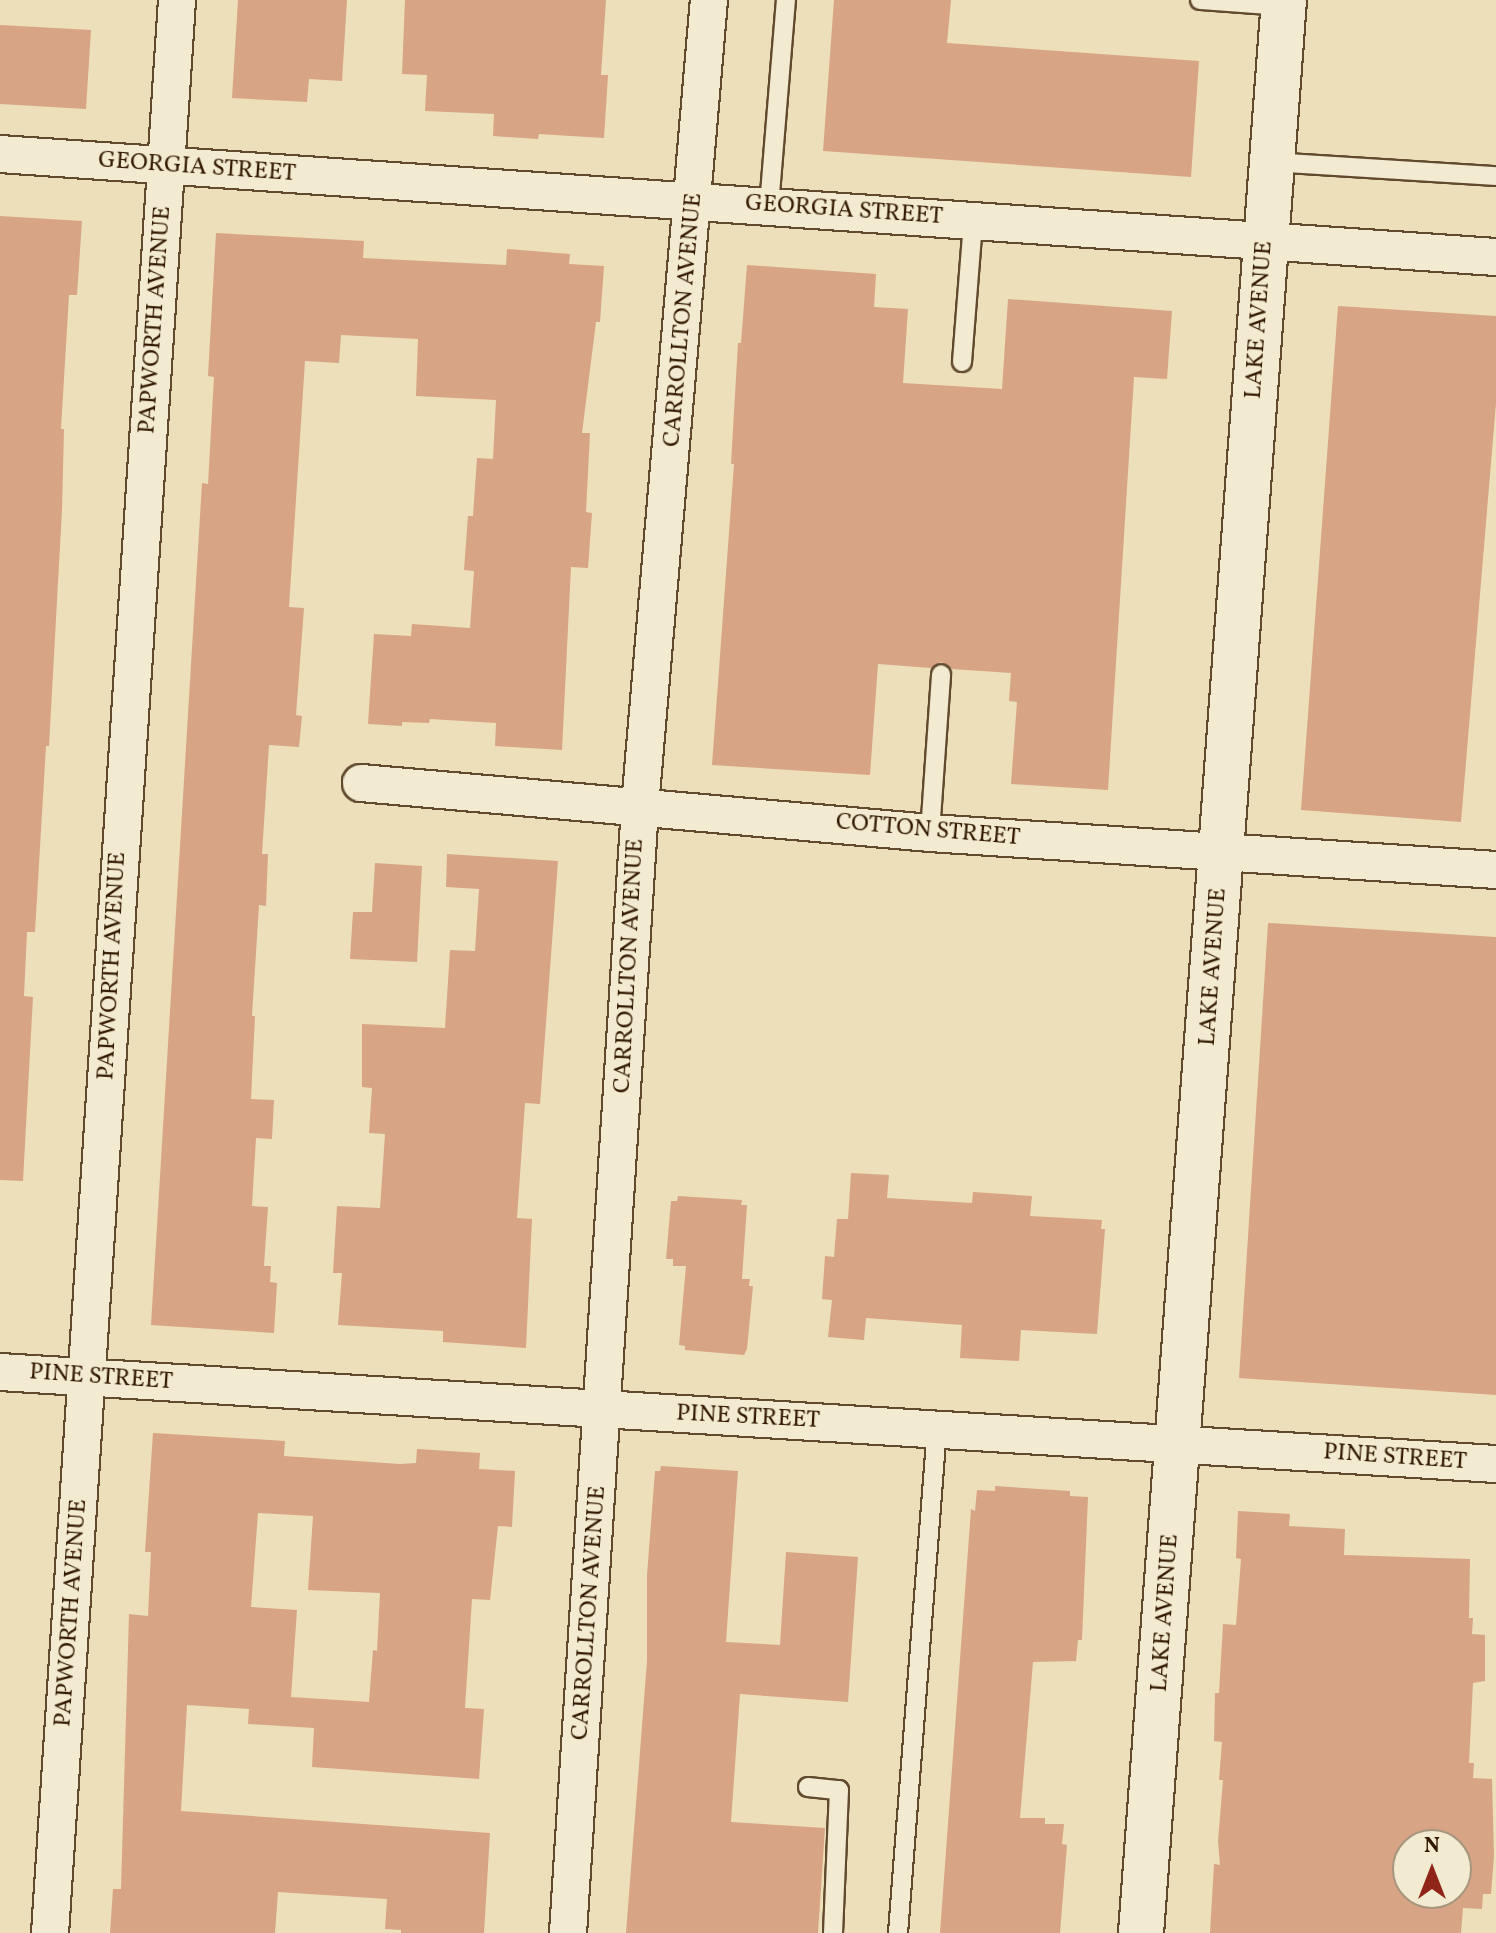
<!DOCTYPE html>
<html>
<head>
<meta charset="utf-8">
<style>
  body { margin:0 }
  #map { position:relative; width:1496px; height:1933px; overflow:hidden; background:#eddfb9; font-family:Vollkorn,serif }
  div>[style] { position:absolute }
  .building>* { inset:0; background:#d7a486 }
  .roads { filter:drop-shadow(2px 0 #614a2e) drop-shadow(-2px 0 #614a2e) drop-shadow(0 2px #614a2e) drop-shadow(0 -2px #614a2e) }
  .lane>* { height:18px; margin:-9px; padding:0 9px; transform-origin:9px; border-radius:9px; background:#f3ead2 }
  .street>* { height:36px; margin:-18px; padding:0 18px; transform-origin:18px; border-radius:18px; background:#f3ead2 }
  .secondary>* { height:44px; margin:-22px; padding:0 22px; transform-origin:22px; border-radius:22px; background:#f3ead2 }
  span { translate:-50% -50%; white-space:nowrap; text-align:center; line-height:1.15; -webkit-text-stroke:8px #f3ead2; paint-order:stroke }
  .street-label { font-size:24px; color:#321900 }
  .north { position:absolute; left:1392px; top:1829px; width:80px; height:80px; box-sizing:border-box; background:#f3ead2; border:2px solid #a6967e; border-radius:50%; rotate:0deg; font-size:22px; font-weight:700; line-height:32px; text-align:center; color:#321900 }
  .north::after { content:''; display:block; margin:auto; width:28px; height:36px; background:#8f2418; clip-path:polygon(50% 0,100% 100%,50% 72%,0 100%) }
</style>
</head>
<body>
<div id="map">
  <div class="building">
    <div style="clip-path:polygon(238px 0,347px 0,342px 81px,309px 79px,307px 102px,232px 98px)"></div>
    <div style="clip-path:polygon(405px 0,606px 0,601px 75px,608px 75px,604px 138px,539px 134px,538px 139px,493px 136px,494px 114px,425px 111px,427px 75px,402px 74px)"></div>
    <div style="clip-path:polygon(834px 0,951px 0,947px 43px,1199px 61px,1191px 177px,823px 151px)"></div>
    <div style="clip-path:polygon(0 25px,91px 30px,86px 109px,0 104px)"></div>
    <div style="clip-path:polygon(0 216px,82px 221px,77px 295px,69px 295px,61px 429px,64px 429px,62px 510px,49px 746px,46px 746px,35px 932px,27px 932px,24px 996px,33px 997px,23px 1181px,0 1180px)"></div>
    <div style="clip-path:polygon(216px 233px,364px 241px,363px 258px,506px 265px,507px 249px,570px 254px,569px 264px,604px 266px,600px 322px,596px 322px,582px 433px,590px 433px,586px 512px,592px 513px,588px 568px,571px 567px,562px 750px,495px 746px,496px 723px,430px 719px,429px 723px,402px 722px,402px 726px,368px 724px,374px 634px,411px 636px,412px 624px,470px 628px,474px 571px,464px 570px,468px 516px,473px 516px,477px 458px,493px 459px,496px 400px,416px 396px,418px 339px,341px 335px,339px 363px,305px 361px,289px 607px,304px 608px,296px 715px,302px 716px,299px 747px,269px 745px,262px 854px,268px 854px,266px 906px,259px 905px,252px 1016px,255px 1016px,251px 1099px,274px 1100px,272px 1139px,256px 1138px,252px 1206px,268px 1207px,264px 1266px,271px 1266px,270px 1282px,277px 1283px,274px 1333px,151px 1325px,202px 483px,208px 484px,214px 377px,208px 376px)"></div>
    <div style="clip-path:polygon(747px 265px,876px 274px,874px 307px,908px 309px,903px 383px,1002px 389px,1008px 299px,1172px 311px,1167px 379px,1134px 377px,1108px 790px,1011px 784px,1017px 702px,1009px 701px,1011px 673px,952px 669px,941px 662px,931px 668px,878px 664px,870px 775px,712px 765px,734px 464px,731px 464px,738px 343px,741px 343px)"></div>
    <div style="clip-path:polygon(1338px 306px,1496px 316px,1496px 403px,1461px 822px,1301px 810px)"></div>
    <div style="clip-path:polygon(447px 854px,558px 861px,540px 1104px,525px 1103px,517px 1218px,532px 1219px,526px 1348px,443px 1342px,443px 1331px,338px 1325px,342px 1273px,333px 1273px,337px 1206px,380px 1208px,385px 1134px,369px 1133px,372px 1088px,362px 1087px,362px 1024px,445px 1028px,450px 950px,475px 951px,479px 889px,446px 887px)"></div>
    <div style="clip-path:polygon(375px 863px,422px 866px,417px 962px,350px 959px,353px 912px,372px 912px)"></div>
    <div style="clip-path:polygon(1268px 923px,1496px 937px,1496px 1395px,1239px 1378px)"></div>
    <div style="clip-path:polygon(851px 1173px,889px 1175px,887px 1198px,972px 1203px,973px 1192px,1032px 1196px,1030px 1216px,1102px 1220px,1101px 1229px,1105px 1229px,1097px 1334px,1021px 1330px,1019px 1361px,960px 1358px,962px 1325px,866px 1318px,864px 1340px,828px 1337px,832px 1300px,822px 1299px,825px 1256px,834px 1257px,837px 1219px,848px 1219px)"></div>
    <div style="clip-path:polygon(678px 1196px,742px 1200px,741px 1205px,747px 1205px,742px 1279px,750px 1279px,749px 1286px,753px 1286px,747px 1349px,744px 1355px,685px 1350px,685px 1346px,679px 1345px,686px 1266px,673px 1266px,673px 1259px,666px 1259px,671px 1201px,677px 1201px)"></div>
    <div style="clip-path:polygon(evenodd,153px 1433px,285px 1441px,284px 1456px,400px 1464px,416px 1463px,417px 1449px,480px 1453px,479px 1469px,515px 1471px,512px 1527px,498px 1526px,490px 1600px,472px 1599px,465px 1708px,484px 1709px,479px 1779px,312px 1767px,314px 1728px,248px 1724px,249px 1709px,187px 1705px,181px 1811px,490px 1833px,484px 1933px,401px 1933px,401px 1930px,385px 1929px,387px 1899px,278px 1892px,275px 1933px,110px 1933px,113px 1889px,121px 1889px,129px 1614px,148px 1616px,151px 1552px,145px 1552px,153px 1433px,258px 1513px,313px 1516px,308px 1590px,380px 1593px,377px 1651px,373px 1650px,369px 1702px,291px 1697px,297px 1610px,251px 1607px,258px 1513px)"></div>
    <div style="clip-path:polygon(661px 1466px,738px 1471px,726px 1642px,780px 1645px,786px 1552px,858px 1557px,848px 1702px,740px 1694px,731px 1822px,825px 1828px,818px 1933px,626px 1933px,647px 1661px,647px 1575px,655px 1471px,660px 1471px)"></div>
    <div style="clip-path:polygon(995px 1486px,1070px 1491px,1070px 1496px,1088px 1497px,1082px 1640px,1078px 1640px,1076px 1661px,1033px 1662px,1020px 1818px,1045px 1818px,1045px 1824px,1064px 1824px,1062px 1844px,1067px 1845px,1060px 1933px,940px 1933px,971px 1509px,975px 1511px,977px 1490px,995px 1491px)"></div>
    <div style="clip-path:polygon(evenodd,1238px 1511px,1290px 1514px,1289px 1526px,1345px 1529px,1344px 1555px,1470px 1559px,1469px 1618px,1473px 1618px,1472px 1634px,1485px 1635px,1485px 1681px,1473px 1683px,1469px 1763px,1474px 1763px,1473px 1778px,1492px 1779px,1494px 1856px,1491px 1894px,1483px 1894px,1482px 1909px,1463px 1908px,1461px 1933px,1210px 1933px,1214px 1864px,1220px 1865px,1218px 1841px,1223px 1780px,1219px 1780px,1222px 1742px,1214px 1741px,1215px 1693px,1219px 1693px,1223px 1624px,1236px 1625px,1241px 1559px,1236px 1558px,1238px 1511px,1408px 1845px,1456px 1845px,1456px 1893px,1408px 1893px,1408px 1845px)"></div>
  </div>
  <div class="roads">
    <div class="lane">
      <div style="left:1200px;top:0;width:84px;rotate:4.1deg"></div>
      <div style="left:1272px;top:162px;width:224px;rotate:3.6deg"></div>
      <div style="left:769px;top:206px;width:207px;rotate:-85.3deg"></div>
      <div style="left:962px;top:362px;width:141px;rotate:-85.5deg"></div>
      <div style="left:930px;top:833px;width:159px;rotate:-86deg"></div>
      <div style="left:808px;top:1787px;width:31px;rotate:6deg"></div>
      <div style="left:839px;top:1790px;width:143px;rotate:92.4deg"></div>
      <div style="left:898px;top:1933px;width:506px;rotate:-85.58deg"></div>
    </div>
    <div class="street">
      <div style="left:0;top:154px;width:1500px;rotate:3.94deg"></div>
      <div style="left:361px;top:783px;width:571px;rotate:5.02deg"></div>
      <div style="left:930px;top:833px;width:567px;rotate:3.74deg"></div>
      <div style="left:0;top:1372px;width:1499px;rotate:3.52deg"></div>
      <div style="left:50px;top:1933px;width:1937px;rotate:-86.24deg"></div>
      <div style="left:568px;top:1933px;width:1129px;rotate:-86.34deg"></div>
      <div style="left:640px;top:806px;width:809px;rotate:-85.11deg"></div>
    </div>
    <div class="secondary">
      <div style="left:1141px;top:1933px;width:1938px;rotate:-85.77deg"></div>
    </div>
  </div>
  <div class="street-label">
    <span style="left:197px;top:168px;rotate:4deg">GEORGIA STREET</span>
    <span style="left:844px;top:211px;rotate:4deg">GEORGIA STREET</span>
    <span style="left:156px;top:320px;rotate:-86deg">PAPWORTH AVENUE</span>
    <span style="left:684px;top:320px;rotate:-85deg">CARROLLTON AVENUE</span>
    <span style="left:1260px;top:320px;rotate:-86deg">LAKE AVENUE</span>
    <span style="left:928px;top:831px;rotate:5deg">COTTON STREET</span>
    <span style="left:113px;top:966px;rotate:-87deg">PAPWORTH AVENUE</span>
    <span style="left:630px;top:966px;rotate:-87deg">CARROLLTON AVENUE</span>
    <span style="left:1214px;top:967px;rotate:-86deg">LAKE AVENUE</span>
    <span style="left:101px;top:1378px;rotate:4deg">PINE STREET</span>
    <span style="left:748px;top:1418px;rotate:3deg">PINE STREET</span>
    <span style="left:1395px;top:1458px;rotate:4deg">PINE STREET</span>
    <span style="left:72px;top:1613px;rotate:-86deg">PAPWORTH AVENUE</span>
    <span style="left:590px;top:1613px;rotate:-86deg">CARROLLTON AVENUE</span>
    <span style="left:1166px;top:1613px;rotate:-86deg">LAKE AVENUE</span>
  </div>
  <div class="north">N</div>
</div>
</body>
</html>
